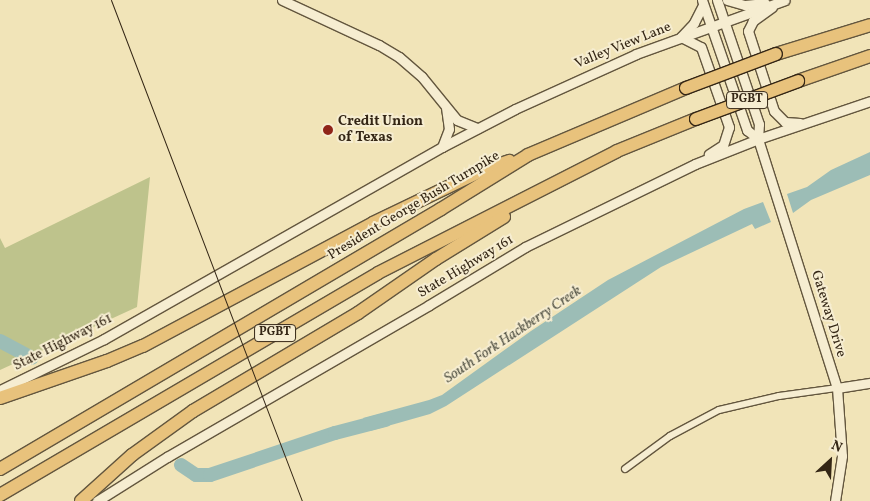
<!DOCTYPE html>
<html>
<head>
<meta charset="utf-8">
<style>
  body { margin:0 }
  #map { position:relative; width:870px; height:501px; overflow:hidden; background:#f1e4b8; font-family:Vollkorn,serif }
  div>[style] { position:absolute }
  .green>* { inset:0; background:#bec38c }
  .water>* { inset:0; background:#9cbdb6 }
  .river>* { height:14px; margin:-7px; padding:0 7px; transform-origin:7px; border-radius:7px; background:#9cbdb6 }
  .roads { filter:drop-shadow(1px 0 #63563e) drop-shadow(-1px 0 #63563e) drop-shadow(0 1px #63563e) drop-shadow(0 -1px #63563e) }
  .minor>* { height:6px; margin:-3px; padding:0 3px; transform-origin:3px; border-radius:3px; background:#f6edd1 }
  .tertiary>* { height:9px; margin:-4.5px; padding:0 4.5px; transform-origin:4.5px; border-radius:4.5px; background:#f6edd1 }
  .secondary>* { height:9px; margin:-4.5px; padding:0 4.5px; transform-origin:4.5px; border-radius:4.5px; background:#f6edd1 }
  .motorway>* { height:12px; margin:-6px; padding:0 6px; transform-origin:6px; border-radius:6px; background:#e8c27c }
  .tram>* { height:1px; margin:-0.5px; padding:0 0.5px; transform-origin:0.5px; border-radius:0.5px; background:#342615 }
  .bridges { filter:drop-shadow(1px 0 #342615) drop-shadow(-1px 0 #342615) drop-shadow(0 1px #342615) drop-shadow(0 -1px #342615) }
  .motorway-bridge>* { height:12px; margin:-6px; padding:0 6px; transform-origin:6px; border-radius:6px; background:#e8c27c }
  .dots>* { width:14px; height:14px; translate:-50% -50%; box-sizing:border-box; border:2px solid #f6edd1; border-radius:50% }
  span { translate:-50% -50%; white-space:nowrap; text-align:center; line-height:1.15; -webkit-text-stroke:4px #f6edd1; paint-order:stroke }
  .shield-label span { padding:1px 4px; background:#f6edd1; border:1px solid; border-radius:4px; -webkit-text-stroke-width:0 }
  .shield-label { font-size:12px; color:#342615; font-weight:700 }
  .street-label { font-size:14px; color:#342615 }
  .poi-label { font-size:14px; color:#342615; font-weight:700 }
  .left { translate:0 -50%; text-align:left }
  .water-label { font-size:15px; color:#535345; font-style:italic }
  .north { position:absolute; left:805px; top:436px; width:50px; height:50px; -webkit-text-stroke:4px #f6edd1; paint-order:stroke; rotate:25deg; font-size:14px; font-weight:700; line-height:20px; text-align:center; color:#342615 }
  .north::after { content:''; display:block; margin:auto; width:18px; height:22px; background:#342615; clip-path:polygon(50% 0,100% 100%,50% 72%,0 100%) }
</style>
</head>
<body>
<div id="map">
  <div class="green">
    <div style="clip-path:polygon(150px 177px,137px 307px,0 370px,0 238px,5px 248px)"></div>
  </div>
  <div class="water">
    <div style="clip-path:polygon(870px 152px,870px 175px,811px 200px,793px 213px,787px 194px,807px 187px,831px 170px)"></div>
    <div style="clip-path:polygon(763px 202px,771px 222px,755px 229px,752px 224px,661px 267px,446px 406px,430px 414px,370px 431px,363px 418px,429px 400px,442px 395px,531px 331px,608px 280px,744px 209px)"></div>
  </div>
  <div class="river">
    <div style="left:0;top:341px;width:36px;rotate:28deg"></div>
    <div style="left:181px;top:465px;width:18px;rotate:34deg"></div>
    <div style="left:196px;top:475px;width:14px"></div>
    <div style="left:210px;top:475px;width:132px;rotate:-18.6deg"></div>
    <div style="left:335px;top:433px;width:52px;rotate:-14.6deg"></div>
  </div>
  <div class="roads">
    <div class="minor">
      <div style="left:625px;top:469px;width:56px;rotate:-36.3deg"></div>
      <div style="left:670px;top:436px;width:55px;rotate:-28deg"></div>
      <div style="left:719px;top:410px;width:62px;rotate:-13.1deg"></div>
      <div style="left:779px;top:396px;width:59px;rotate:-7.9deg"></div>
    </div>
    <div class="tertiary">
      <div style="left:702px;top:0;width:138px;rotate:70.9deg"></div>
      <div style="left:747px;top:130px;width:14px;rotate:39deg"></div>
      <div style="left:717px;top:0;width:131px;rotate:71.3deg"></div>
      <div style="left:759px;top:124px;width:15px;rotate:94deg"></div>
      <div style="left:758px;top:139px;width:261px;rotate:72.4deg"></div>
      <div style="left:837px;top:388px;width:68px;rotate:85.8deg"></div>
      <div style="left:842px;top:456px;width:46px;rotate:98.8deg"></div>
      <div style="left:837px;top:388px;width:33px;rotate:-9deg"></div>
    </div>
    <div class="secondary">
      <div style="left:282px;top:0;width:107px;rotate:24.9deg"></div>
      <div style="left:379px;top:45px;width:23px;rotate:31deg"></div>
      <div style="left:399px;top:57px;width:30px;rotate:41deg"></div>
      <div style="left:422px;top:77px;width:55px;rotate:50.9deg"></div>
      <div style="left:457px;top:120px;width:22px;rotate:22deg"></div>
      <div style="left:727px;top:0;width:19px;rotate:16deg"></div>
      <div style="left:745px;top:5px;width:20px;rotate:-6deg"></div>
      <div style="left:703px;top:5px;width:20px;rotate:117deg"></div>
      <div style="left:694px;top:23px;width:19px;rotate:133deg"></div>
      <div style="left:681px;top:37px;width:22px;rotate:27deg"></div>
      <div style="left:701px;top:47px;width:85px;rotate:70.7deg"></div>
      <div style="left:729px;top:127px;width:19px;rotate:108deg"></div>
      <div style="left:723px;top:145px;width:17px;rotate:147deg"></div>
      <div style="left:772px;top:7px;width:24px;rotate:144deg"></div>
      <div style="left:753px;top:21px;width:11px;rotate:117deg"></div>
      <div style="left:748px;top:31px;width:84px;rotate:72deg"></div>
      <div style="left:774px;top:111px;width:16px;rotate:45deg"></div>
      <div style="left:785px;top:122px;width:15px;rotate:4deg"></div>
      <div style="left:442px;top:147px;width:19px;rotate:-69deg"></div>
      <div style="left:449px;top:129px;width:21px;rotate:-98deg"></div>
      <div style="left:0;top:390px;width:116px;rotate:-26.1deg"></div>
      <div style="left:104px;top:339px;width:389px;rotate:-29.6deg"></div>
      <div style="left:442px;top:147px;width:82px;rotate:-27.5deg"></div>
      <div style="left:515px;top:109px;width:133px;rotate:-24.4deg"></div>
      <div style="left:636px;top:54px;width:158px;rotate:-19.9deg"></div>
      <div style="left:97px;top:501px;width:83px;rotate:-32.2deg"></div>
      <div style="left:167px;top:457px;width:303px;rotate:-30.1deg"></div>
      <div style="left:429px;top:305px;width:112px;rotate:-31.1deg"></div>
      <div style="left:525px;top:247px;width:189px;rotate:-26deg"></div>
      <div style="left:695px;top:164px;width:68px;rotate:-21.6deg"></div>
      <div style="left:758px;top:139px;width:118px;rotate:-18.7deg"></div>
    </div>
    <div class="motorway">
      <div style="left:776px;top:54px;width:98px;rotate:-17.1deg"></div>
      <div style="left:798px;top:81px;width:76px;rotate:-19.1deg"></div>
      <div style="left:0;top:398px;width:113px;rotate:-19.1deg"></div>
      <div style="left:107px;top:361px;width:39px;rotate:-23deg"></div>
      <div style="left:143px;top:346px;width:261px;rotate:-28.1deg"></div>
      <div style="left:373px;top:223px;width:122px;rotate:-25.7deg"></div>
      <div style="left:483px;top:170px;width:28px;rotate:-19deg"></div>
      <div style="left:0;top:469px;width:512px;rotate:-30.52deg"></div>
      <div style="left:441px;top:209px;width:102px;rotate:-31.8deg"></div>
      <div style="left:528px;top:155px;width:172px;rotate:-23deg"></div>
      <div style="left:0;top:495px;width:438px;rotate:-30.4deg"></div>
      <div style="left:378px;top:273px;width:268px;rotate:-27deg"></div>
      <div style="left:617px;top:151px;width:85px;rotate:-22.1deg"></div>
      <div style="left:81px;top:501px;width:69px;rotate:-42deg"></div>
      <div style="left:132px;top:455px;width:75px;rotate:-35.8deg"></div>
      <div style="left:193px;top:411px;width:192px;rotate:-30.7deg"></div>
      <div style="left:358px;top:313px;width:95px;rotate:-34.7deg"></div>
      <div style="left:436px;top:259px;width:80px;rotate:-31.7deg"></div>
    </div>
  </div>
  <div class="tram">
    <div style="left:111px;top:0;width:536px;rotate:69.13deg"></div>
  </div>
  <div class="bridges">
    <div class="motorway-bridge">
      <div style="left:686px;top:88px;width:96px;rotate:-20.7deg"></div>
      <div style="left:696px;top:119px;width:109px;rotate:-20.4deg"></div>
    </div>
  </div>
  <div class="dots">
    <div style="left:328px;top:130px;background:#8f2418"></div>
  </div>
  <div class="shield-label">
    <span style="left:747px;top:100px">PGBT</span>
    <span style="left:275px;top:333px">PGBT</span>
  </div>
  <div class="street-label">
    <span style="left:623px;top:46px;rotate:-22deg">Valley View Lane</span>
    <span style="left:414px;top:206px;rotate:-31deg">President George Bush Turnpike</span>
    <span style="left:466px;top:267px;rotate:-31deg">State Highway 161</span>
    <span style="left:828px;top:314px;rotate:73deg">Gateway Drive</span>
    <span style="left:63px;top:343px;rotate:-27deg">State Highway 161</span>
  </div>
  <div class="poi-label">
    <span class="left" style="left:338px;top:130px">Credit Union<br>of Texas</span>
  </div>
  <div class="water-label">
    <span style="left:513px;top:335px;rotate:-34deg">South Fork Hackberry Creek</span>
  </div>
  <div class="north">N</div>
</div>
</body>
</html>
